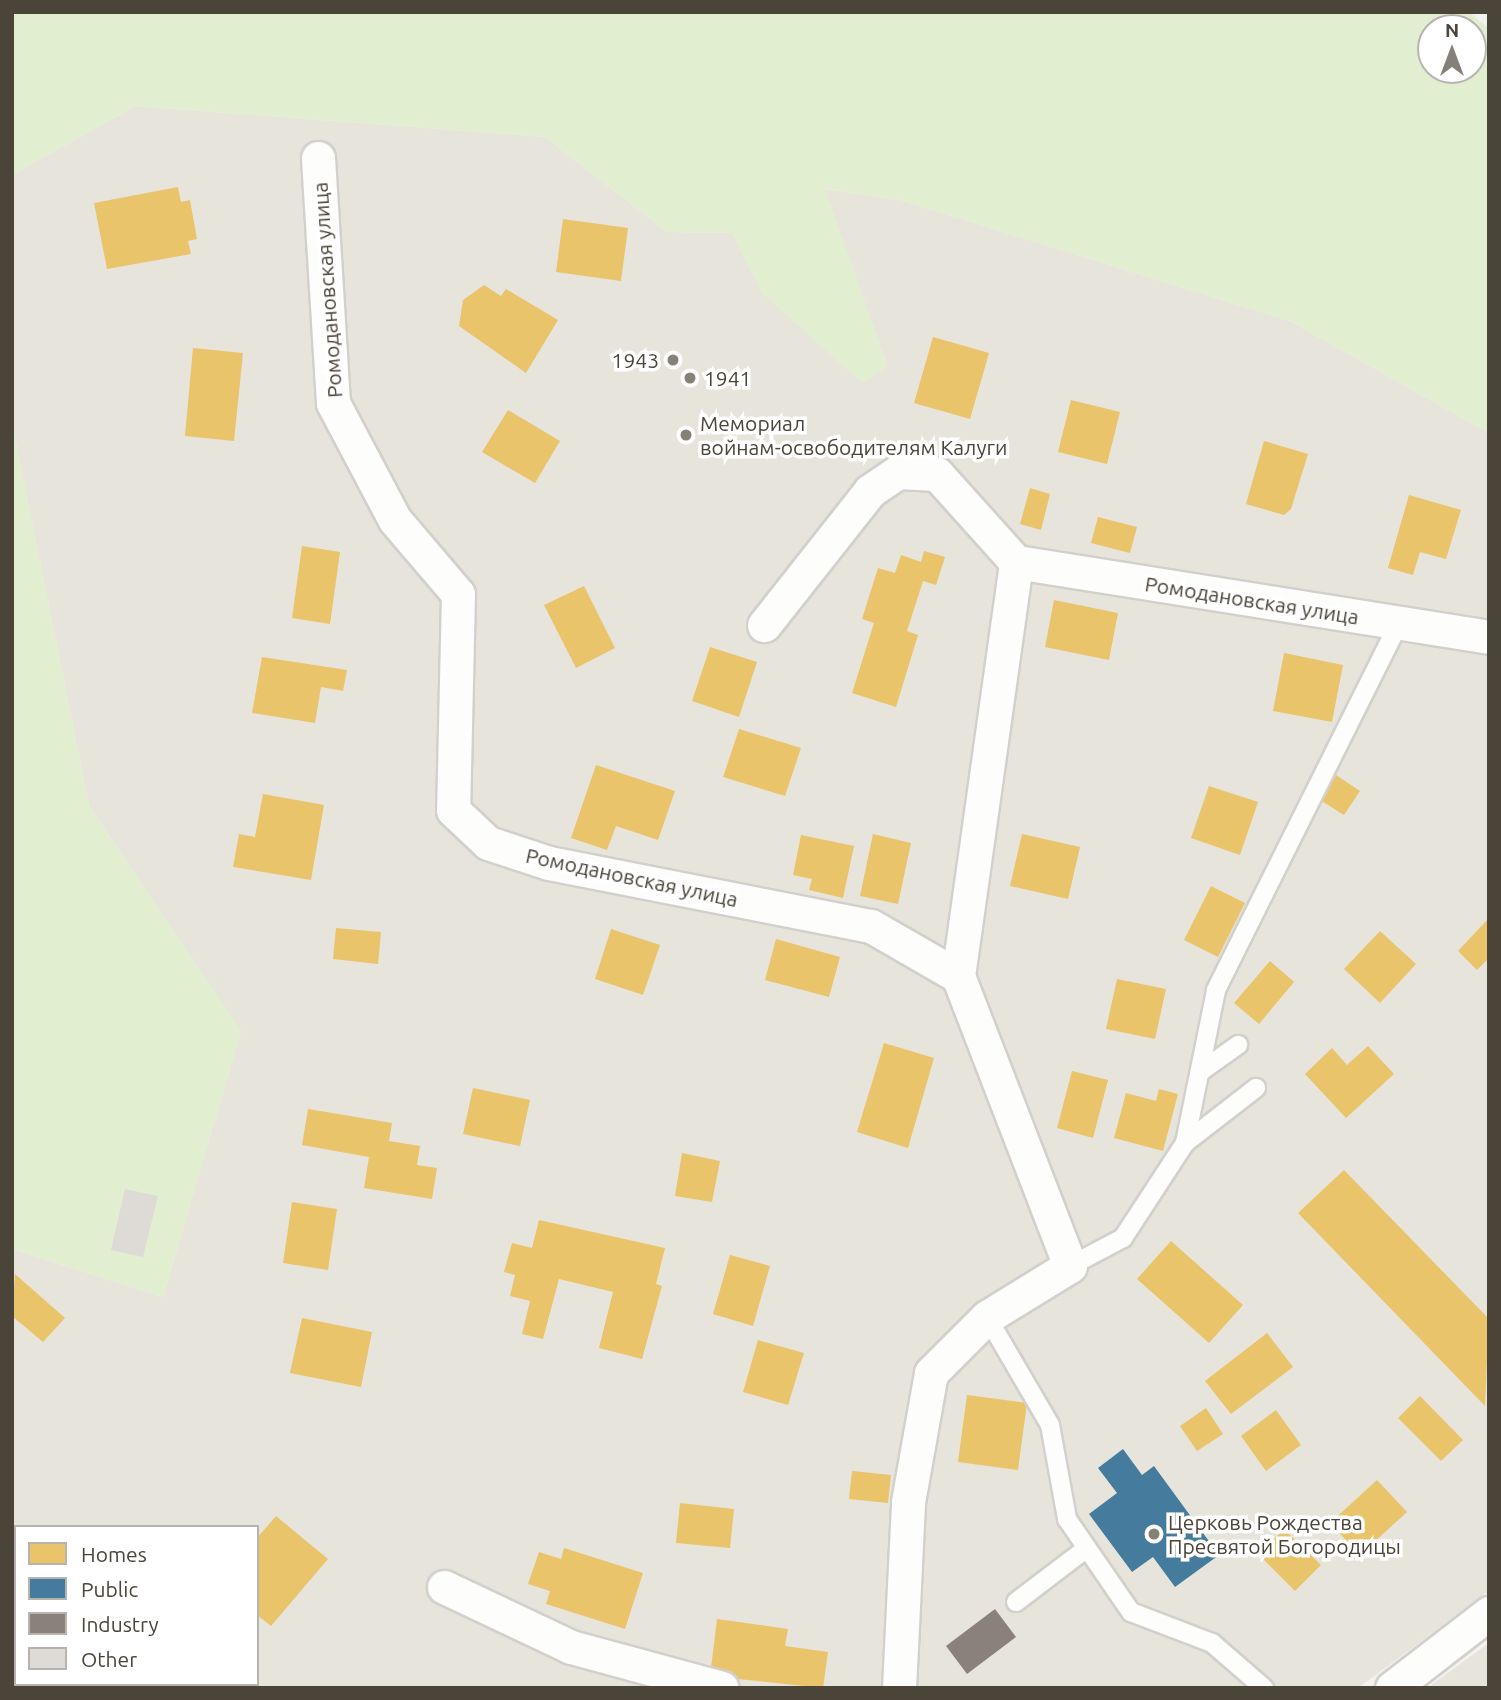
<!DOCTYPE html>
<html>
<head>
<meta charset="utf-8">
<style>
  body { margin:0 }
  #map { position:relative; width:1501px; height:1700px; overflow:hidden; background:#f4f2ee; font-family:Ubuntu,sans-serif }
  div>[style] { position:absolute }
  .residential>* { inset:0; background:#e7e4dc }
  .green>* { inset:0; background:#e1eecf }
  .homes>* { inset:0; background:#e9c46a }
  .public>* { inset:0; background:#457b9d }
  .industry>* { inset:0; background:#8a817c }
  .building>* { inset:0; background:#dedbd6 }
  .roads { filter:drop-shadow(2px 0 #d2d0cb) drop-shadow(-2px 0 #d2d0cb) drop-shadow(0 2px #d2d0cb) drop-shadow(0 -2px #d2d0cb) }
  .service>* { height:18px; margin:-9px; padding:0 9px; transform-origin:9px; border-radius:9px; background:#fdfdfc }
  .minor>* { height:33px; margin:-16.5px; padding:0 16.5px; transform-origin:16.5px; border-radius:16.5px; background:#fdfdfc }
  .dots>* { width:19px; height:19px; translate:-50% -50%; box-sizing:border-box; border:4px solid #fff; border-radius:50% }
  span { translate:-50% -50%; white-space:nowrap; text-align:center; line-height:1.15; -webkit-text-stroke:7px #fff; paint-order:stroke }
  .street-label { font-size:21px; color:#4b4439 }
  .poi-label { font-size:21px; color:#4b4439 }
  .right { translate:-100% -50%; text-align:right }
  .left { translate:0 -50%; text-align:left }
  .frame { position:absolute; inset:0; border:14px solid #4b4439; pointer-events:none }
  .legend { position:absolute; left:14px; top:1525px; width:245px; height:161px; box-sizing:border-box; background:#fff; border:2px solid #b7b4b0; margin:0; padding:9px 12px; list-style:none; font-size:21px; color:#4b4439 }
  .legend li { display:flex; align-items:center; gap:14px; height:35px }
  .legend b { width:35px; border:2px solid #b7b4b0 }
  .north { position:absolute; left:1417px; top:14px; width:70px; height:70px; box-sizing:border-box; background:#fff; border:2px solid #b7b4b0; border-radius:50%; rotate:0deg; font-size:19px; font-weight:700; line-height:28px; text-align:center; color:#4b4439 }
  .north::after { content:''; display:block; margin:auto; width:24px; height:32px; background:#868178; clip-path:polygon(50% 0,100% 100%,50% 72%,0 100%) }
</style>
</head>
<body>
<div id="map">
  <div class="residential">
    <div style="clip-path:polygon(evenodd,135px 106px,545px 137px,667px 232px,732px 233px,763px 294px,888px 367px,824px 189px,900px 200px,1290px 321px,1489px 433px,1489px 1591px,1358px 1688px,12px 1688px,12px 1249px,163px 1297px,241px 1031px,89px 806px,12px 423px,12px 175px,135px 106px,16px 1527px,257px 1527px,257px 1684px,16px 1684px,16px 1527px)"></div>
    <div style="clip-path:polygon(1489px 1643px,1489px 1688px,1427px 1688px)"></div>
  </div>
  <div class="green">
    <div style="clip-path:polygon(evenodd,12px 12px,1469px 12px,1489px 29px,1489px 433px,1290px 321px,900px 200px,825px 189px,888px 367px,862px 383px,763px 294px,732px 233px,667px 232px,545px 137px,135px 106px,12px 175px,12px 12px,1431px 28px,1473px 28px,1473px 70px,1431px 70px,1431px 28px)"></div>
    <div style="clip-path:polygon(12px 423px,89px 806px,241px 1031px,163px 1297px,12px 1249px)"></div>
  </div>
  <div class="homes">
    <div style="clip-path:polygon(178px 187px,181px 202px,190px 200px,197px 239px,188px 241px,191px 254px,107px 269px,94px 203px)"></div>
    <div style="clip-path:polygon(563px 219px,628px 228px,621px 281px,556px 272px)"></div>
    <div style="clip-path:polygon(484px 285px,501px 296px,506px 289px,558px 320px,526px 373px,459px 326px,463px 300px)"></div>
    <div style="clip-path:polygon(933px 337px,989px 353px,970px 419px,914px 403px)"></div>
    <div style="clip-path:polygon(193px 348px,243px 353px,234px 441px,185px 436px)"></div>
    <div style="clip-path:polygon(1071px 400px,1120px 412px,1107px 464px,1058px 452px)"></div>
    <div style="clip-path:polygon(508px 410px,560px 441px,535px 483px,482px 452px)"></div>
    <div style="clip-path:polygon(1264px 441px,1308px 454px,1291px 509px,1284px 515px,1246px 504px)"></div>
    <div style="clip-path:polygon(1030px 488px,1050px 494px,1041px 530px,1020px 524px)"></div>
    <div style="clip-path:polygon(1409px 495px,1461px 510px,1446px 559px,1420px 552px,1413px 575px,1388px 568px)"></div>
    <div style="clip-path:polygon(1098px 517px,1137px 527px,1130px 553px,1091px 543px)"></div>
    <div style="clip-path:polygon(302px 546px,340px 552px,330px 624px,292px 618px)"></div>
    <div style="clip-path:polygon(924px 551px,945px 557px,936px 585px,923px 581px,907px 631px,918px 635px,896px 707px,852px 693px,874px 623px,862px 619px,878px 568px,895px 573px,901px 555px,921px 562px)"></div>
    <div style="clip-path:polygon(584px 586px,615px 648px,576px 668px,544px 605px)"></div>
    <div style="clip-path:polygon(1054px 600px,1118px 613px,1109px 660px,1045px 647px)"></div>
    <div style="clip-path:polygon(710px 647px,757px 662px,739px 717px,692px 701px)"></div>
    <div style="clip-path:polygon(1284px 653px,1343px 665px,1332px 722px,1273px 711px)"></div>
    <div style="clip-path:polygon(262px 657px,347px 670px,343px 691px,321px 687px,315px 723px,252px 713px)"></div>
    <div style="clip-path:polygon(739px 729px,801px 748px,785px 796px,723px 777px)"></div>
    <div style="clip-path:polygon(596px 765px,675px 791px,658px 840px,616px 826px,607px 850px,571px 838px)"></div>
    <div style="clip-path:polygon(1336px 775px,1360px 791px,1344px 815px,1320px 800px)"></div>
    <div style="clip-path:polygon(1209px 786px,1258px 802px,1240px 855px,1191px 838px)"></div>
    <div style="clip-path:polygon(263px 794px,324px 805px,311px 880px,233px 867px,239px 834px,255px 837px)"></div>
    <div style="clip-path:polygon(873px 834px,911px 843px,898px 904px,860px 896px)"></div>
    <div style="clip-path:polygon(1022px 834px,1080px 847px,1068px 899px,1010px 886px)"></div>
    <div style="clip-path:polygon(801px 835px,854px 846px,843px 898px,809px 890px,812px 879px,793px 875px)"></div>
    <div style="clip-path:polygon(1211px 886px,1245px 903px,1218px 957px,1184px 940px)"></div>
    <div style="clip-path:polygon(1489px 918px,1489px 958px,1477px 970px,1458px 951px)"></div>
    <div style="clip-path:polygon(336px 928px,381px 932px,378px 964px,333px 959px)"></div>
    <div style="clip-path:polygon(611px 929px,660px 945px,643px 995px,595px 979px)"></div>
    <div style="clip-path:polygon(1380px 931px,1416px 964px,1380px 1003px,1344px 969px)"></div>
    <div style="clip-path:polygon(776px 939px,840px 957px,829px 997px,765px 980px)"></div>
    <div style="clip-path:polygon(1270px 961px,1294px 982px,1259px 1024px,1234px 1003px)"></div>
    <div style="clip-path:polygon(1117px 979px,1166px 989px,1155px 1039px,1106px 1029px)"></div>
    <div style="clip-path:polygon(884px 1043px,934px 1058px,908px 1148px,857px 1132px)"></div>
    <div style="clip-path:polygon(1368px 1046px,1394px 1074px,1346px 1118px,1305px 1074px,1332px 1048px,1347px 1065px)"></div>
    <div style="clip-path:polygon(1072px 1071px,1108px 1080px,1093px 1138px,1057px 1128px)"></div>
    <div style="clip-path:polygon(473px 1088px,530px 1100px,520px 1146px,463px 1134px)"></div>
    <div style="clip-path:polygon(1159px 1089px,1178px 1094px,1163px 1151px,1114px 1138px,1126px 1093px,1156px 1101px)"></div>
    <div style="clip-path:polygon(308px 1109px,392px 1123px,389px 1141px,420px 1146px,417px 1165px,437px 1168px,432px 1199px,364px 1188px,369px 1157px,302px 1145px)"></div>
    <div style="clip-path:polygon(682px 1153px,720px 1161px,712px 1202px,675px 1196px)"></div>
    <div style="clip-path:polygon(1344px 1170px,1489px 1319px,1485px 1406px,1298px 1213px)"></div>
    <div style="clip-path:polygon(292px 1202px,337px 1209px,328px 1270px,283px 1263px)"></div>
    <div style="clip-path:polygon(539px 1220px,665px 1248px,656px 1284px,662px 1286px,642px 1359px,599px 1348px,613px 1292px,559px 1279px,543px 1339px,522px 1334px,530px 1301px,510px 1296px,515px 1275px,504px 1272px,512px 1243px,532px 1248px)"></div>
    <div style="clip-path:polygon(1171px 1241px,1243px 1305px,1209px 1343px,1137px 1279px)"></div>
    <div style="clip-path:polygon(730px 1255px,770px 1266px,753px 1326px,713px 1314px)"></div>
    <div style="clip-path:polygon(15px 1274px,65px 1318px,43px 1342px,12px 1316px)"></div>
    <div style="clip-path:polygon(302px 1318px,372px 1332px,361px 1387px,290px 1373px)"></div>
    <div style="clip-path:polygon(1267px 1333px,1293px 1367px,1231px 1414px,1205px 1381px)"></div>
    <div style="clip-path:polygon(758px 1340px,804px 1353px,788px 1405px,743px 1392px)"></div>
    <div style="clip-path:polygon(967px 1395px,1027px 1403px,1018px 1470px,958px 1462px)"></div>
    <div style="clip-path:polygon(1420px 1396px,1463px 1440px,1441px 1461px,1398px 1418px)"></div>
    <div style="clip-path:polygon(1206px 1408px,1223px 1434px,1197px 1451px,1180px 1426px)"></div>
    <div style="clip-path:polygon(1276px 1410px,1301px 1445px,1266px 1471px,1241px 1436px)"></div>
    <div style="clip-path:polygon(852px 1471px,891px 1475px,888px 1503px,849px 1499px)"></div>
    <div style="clip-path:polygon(1377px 1480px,1407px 1512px,1360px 1555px,1330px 1523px)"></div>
    <div style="clip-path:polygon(680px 1503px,734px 1509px,730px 1548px,676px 1543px)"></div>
    <div style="clip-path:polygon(276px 1516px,328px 1559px,271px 1626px,257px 1615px,257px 1538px)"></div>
    <div style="clip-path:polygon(1284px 1529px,1321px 1565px,1295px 1591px,1259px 1555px)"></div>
    <div style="clip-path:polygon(564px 1548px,643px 1573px,625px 1629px,546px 1604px,550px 1591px,528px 1584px,539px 1552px,561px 1559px)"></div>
    <div style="clip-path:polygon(717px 1619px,788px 1629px,785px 1646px,828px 1652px,823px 1688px,710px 1676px)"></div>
  </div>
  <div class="public">
    <div style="clip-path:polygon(1123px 1449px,1142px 1475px,1154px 1466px,1219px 1555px,1175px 1587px,1153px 1557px,1132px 1572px,1089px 1514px,1117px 1493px,1098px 1468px)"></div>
  </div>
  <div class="industry">
    <div style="clip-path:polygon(995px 1609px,1016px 1637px,967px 1674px,946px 1646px)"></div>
  </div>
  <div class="building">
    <div style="clip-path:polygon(125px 1189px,158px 1196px,143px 1257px,111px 1250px)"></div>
  </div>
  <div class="roads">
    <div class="service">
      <div style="left:1200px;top:1072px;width:47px;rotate:-35.4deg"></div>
      <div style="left:1185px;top:1143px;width:90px;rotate:-37.8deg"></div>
      <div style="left:1070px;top:1266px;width:60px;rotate:-27.8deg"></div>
      <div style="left:1123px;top:1238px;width:113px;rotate:-56.9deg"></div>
      <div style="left:1185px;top:1143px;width:156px;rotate:-78.5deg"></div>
      <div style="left:1216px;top:990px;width:410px;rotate:-63.5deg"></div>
      <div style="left:987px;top:1317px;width:125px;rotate:59.7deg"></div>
      <div style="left:1050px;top:1425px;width:96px;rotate:79.7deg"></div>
      <div style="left:1067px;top:1519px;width:113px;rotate:55.5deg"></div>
      <div style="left:1131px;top:1612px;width:87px;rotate:20.9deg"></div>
      <div style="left:1212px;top:1643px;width:69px;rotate:40.9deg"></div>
      <div style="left:1016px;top:1602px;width:89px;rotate:-37.3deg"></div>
      <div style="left:13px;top:1609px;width:4px;rotate:34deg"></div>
      <div style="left:103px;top:1684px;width:6px;rotate:45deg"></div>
    </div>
    <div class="minor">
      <div style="left:318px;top:158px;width:245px;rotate:86.5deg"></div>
      <div style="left:333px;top:403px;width:132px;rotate:62.1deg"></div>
      <div style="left:395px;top:520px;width:97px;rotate:49.6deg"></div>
      <div style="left:458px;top:594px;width:216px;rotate:91.3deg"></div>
      <div style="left:453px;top:810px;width:48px;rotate:43.3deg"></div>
      <div style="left:488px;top:843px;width:64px;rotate:18.2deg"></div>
      <div style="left:549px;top:863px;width:328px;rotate:11.1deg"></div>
      <div style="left:871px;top:926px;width:100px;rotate:29.9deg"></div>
      <div style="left:958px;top:976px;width:418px;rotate:-82deg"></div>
      <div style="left:1016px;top:562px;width:118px;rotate:-131.9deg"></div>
      <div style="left:937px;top:474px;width:39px;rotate:-177deg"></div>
      <div style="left:898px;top:472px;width:34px;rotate:146deg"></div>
      <div style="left:870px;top:491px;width:171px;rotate:128.3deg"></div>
      <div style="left:1016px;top:562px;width:479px;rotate:9deg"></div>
      <div style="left:444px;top:1587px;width:140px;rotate:25.3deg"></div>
      <div style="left:571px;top:1647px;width:156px;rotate:15.2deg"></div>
      <div style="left:899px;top:1688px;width:186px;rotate:-87.2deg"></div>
      <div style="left:908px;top:1502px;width:131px;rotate:-79.9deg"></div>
      <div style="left:931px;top:1373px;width:79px;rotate:-45deg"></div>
      <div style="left:987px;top:1317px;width:97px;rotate:-31.6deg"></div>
      <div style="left:1070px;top:1266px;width:311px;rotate:-111.1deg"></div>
      <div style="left:1392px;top:1688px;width:123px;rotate:-37.7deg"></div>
    </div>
  </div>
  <div class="dots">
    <div style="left:673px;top:360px;background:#868178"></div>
    <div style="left:690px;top:378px;background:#868178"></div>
    <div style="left:686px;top:435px;background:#868178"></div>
    <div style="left:1154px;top:1534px;background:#868178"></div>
  </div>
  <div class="street-label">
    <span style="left:327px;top:290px;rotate:-94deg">Ромодановская улица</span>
    <span style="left:1252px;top:600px;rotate:9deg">Ромодановская улица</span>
    <span style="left:632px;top:877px;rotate:12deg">Ромодановская улица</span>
  </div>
  <div class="poi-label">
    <span class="right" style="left:659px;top:360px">1943</span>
    <span class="left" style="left:704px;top:378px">1941</span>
    <span class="left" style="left:700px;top:435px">Мемориал<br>войнам-освободителям Калуги</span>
    <span class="left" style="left:1168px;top:1534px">Церковь Рождества<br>Пресвятой Богородицы</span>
  </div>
  <div class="frame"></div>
  <ul class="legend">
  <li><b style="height:19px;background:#e9c46a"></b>Homes</li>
  <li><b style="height:19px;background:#457b9d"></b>Public</li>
  <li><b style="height:19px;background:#8a817c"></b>Industry</li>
  <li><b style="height:19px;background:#dedbd6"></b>Other</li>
  </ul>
  <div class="north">N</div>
</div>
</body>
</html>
